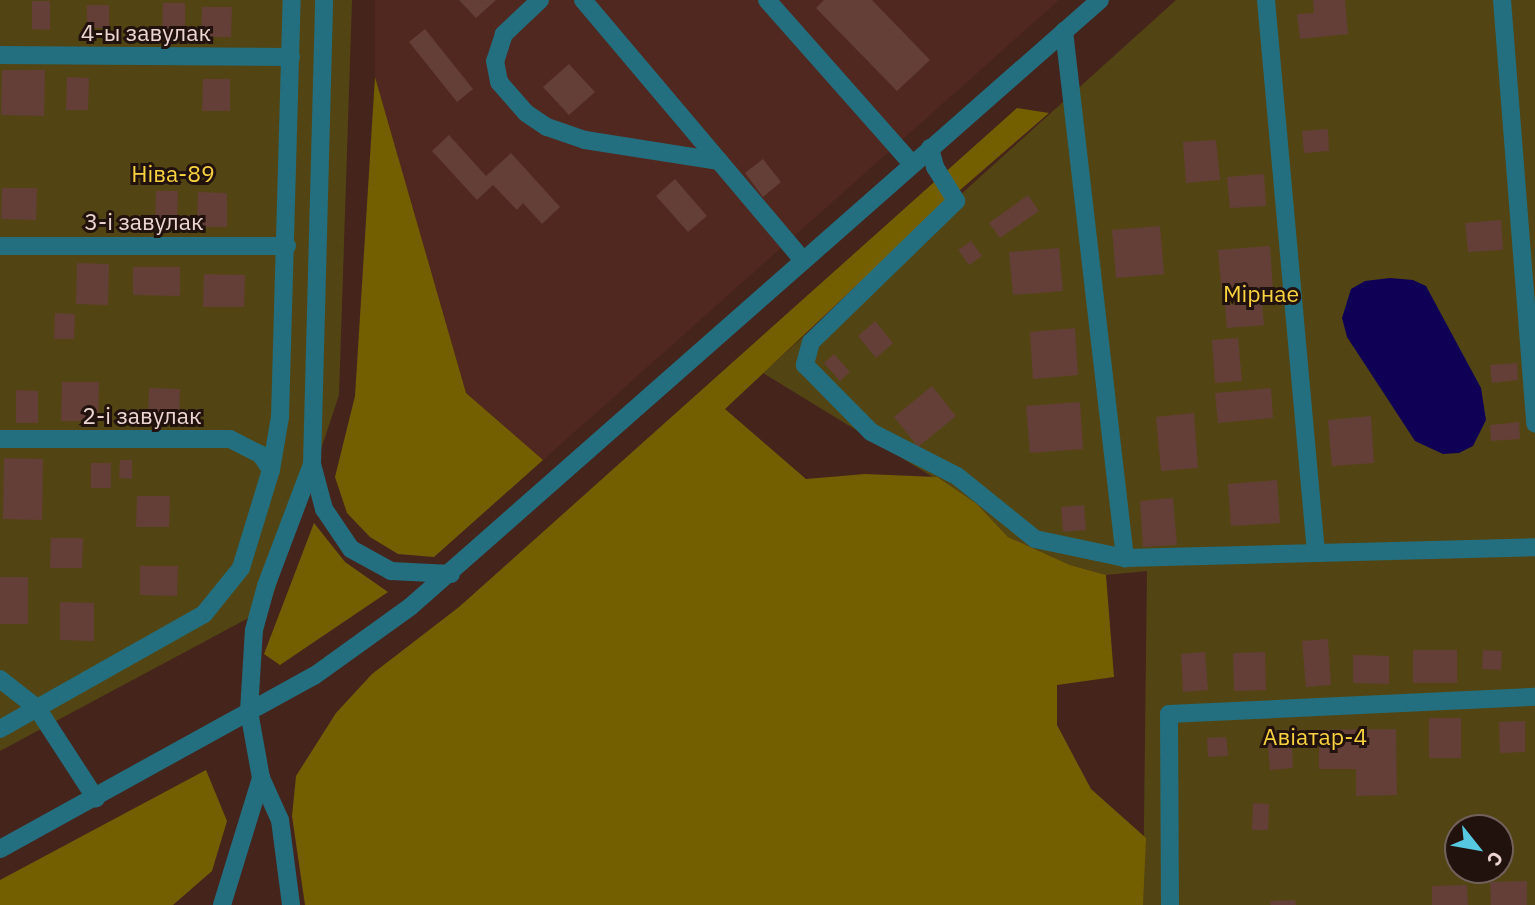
<!DOCTYPE html>
<html>
<head>
<meta charset="utf-8">
<style>
  body { margin:0 }
  #map { position:relative; width:1535px; height:905px; overflow:hidden; background:#45241c; font-family:"IBM Plex Sans",sans-serif }
  div>[style] { position:absolute }
  .built>* { inset:0; background:#51281f }
  .green>* { inset:0; background:#524513 }
  .forest>* { inset:0; background:#745f00 }
  .water>* { inset:0; background:#0f0056 }
  .building>* { inset:0; background:#643f37 }
  .minor>* { height:18px; margin:-9px; padding:0 9px; transform-origin:9px; border-radius:9px; background:#236f7f }
  span { translate:-50% -50%; white-space:nowrap; text-align:center; line-height:1.15; -webkit-text-stroke:6px #21120e; paint-order:stroke }
  .street-label { font-size:23px; color:#ecd5d0 }
  .park-label { font-size:23px; color:#f7d13f }
  .north { position:absolute; left:1444px; top:814px; width:70px; height:70px; box-sizing:border-box; background:#21120e; border:2px solid #72605c; border-radius:50%; rotate:121deg; font-size:19px; font-weight:700; line-height:28px; text-align:center; color:#ecd5d0 }
  .north::after { content:''; display:block; margin:auto; width:24px; height:32px; background:#56c9e1; clip-path:polygon(50% 0,100% 100%,50% 72%,0 100%) }
</style>
</head>
<body>
<div id="map">
  <div class="built">
    <div style="clip-path:polygon(375px 0,1059px 0,543px 460px,466px 393px,375px 77px)"></div>
  </div>
  <div class="green">
    <div style="clip-path:polygon(0 0,352px 0,339px 395px,269px 607px,0 751px)"></div>
    <div style="clip-path:polygon(evenodd,1176px 0,1535px 0,1535px 905px,1143px 905px,1147px 571px,1106px 575px,1070px 565px,1008px 537px,977px 504px,763px 373px,1176px 0,1458px 828px,1500px 828px,1500px 870px,1458px 870px,1458px 828px)"></div>
  </div>
  <div class="forest">
    <div style="clip-path:polygon(375px 77px,466px 393px,543px 460px,434px 557px,398px 554px,370px 537px,347px 513px,335px 477px,355px 396px)"></div>
    <div style="clip-path:polygon(1017px 108px,1049px 113px,937px 210px,725px 409px,806px 479px,865px 474px,937px 477px,977px 504px,1008px 537px,1070px 565px,1106px 575px,1114px 677px,1057px 685px,1057px 725px,1091px 789px,1146px 838px,1143px 905px,305px 905px,292px 816px,296px 776px,336px 713px,372px 674px,459px 607px)"></div>
    <div style="clip-path:polygon(314px 523px,345px 562px,388px 592px,280px 665px,264px 654px)"></div>
    <div style="clip-path:polygon(206px 770px,227px 821px,212px 871px,173px 905px,0 905px,0 880px)"></div>
  </div>
  <div class="water">
    <div style="clip-path:polygon(1390px 278px,1413px 280px,1426px 286px,1481px 388px,1486px 420px,1473px 446px,1459px 453px,1443px 454px,1415px 441px,1347px 337px,1342px 318px,1351px 289px,1365px 281px)"></div>
  </div>
  <div class="building">
    <div style="clip-path:polygon(459px 0,496px 0,476px 18px)"></div>
    <div style="clip-path:polygon(824px 0,872px 0,930px 60px,897px 91px,816px 8px)"></div>
    <div style="clip-path:polygon(1313px 0,1345px 0,1348px 34px,1300px 39px,1297px 14px,1314px 13px)"></div>
    <div style="clip-path:polygon(32px 1px,50px 1px,50px 30px,32px 29px)"></div>
    <div style="clip-path:polygon(163px 3px,185px 3px,185px 33px,162px 32px)"></div>
    <div style="clip-path:polygon(87px 5px,109px 5px,109px 28px,87px 28px)"></div>
    <div style="clip-path:polygon(202px 7px,232px 7px,231px 37px,201px 37px)"></div>
    <div style="clip-path:polygon(425px 29px,473px 89px,457px 102px,409px 42px)"></div>
    <div style="clip-path:polygon(569px 64px,595px 92px,569px 115px,543px 87px)"></div>
    <div style="clip-path:polygon(2px 70px,45px 70px,44px 116px,1px 115px)"></div>
    <div style="clip-path:polygon(67px 77px,89px 78px,88px 110px,66px 110px)"></div>
    <div style="clip-path:polygon(203px 79px,230px 79px,230px 111px,202px 111px)"></div>
    <div style="clip-path:polygon(1328px 129px,1329px 151px,1304px 153px,1302px 131px)"></div>
    <div style="clip-path:polygon(449px 135px,486px 176px,511px 153px,560px 207px,542px 224px,523px 203px,517px 210px,493px 185px,477px 200px,432px 151px)"></div>
    <div style="clip-path:polygon(1216px 140px,1220px 180px,1186px 183px,1183px 142px)"></div>
    <div style="clip-path:polygon(763px 159px,781px 182px,763px 197px,745px 173px)"></div>
    <div style="clip-path:polygon(1264px 174px,1266px 206px,1230px 208px,1227px 177px)"></div>
    <div style="clip-path:polygon(675px 179px,707px 216px,688px 232px,656px 196px)"></div>
    <div style="clip-path:polygon(2px 188px,37px 188px,36px 220px,1px 219px)"></div>
    <div style="clip-path:polygon(156px 191px,178px 191px,177px 224px,155px 224px)"></div>
    <div style="clip-path:polygon(198px 192px,227px 193px,227px 227px,197px 227px)"></div>
    <div style="clip-path:polygon(1028px 195px,1039px 211px,1000px 238px,989px 223px)"></div>
    <div style="clip-path:polygon(1501px 220px,1503px 250px,1468px 252px,1465px 223px)"></div>
    <div style="clip-path:polygon(1160px 226px,1164px 274px,1116px 278px,1112px 230px)"></div>
    <div style="clip-path:polygon(971px 241px,982px 256px,969px 265px,958px 250px)"></div>
    <div style="clip-path:polygon(1270px 246px,1273px 290px,1222px 294px,1218px 250px)"></div>
    <div style="clip-path:polygon(1059px 248px,1063px 291px,1013px 295px,1009px 252px)"></div>
    <div style="clip-path:polygon(77px 263px,109px 264px,108px 305px,76px 304px)"></div>
    <div style="clip-path:polygon(133px 267px,180px 267px,180px 296px,133px 295px)"></div>
    <div style="clip-path:polygon(204px 274px,245px 275px,244px 307px,203px 307px)"></div>
    <div style="clip-path:polygon(1262px 302px,1264px 325px,1227px 328px,1225px 305px)"></div>
    <div style="clip-path:polygon(55px 313px,75px 314px,74px 339px,54px 339px)"></div>
    <div style="clip-path:polygon(875px 321px,893px 343px,876px 358px,858px 336px)"></div>
    <div style="clip-path:polygon(1075px 328px,1078px 375px,1033px 379px,1030px 332px)"></div>
    <div style="clip-path:polygon(1238px 338px,1242px 381px,1215px 383px,1212px 340px)"></div>
    <div style="clip-path:polygon(834px 354px,850px 372px,840px 381px,824px 363px)"></div>
    <div style="clip-path:polygon(1517px 363px,1518px 380px,1492px 383px,1490px 365px)"></div>
    <div style="clip-path:polygon(62px 382px,99px 382px,98px 421px,61px 421px)"></div>
    <div style="clip-path:polygon(932px 386px,956px 416px,918px 447px,894px 417px)"></div>
    <div style="clip-path:polygon(149px 388px,180px 389px,179px 419px,148px 419px)"></div>
    <div style="clip-path:polygon(1271px 388px,1273px 418px,1218px 423px,1215px 393px)"></div>
    <div style="clip-path:polygon(16px 390px,38px 391px,38px 423px,16px 423px)"></div>
    <div style="clip-path:polygon(1080px 402px,1083px 449px,1030px 453px,1026px 406px)"></div>
    <div style="clip-path:polygon(1194px 413px,1198px 468px,1161px 471px,1156px 417px)"></div>
    <div style="clip-path:polygon(1371px 416px,1374px 463px,1332px 466px,1328px 420px)"></div>
    <div style="clip-path:polygon(1519px 422px,1520px 439px,1491px 441px,1490px 425px)"></div>
    <div style="clip-path:polygon(4px 458px,43px 459px,42px 520px,3px 519px)"></div>
    <div style="clip-path:polygon(120px 460px,132px 460px,132px 479px,119px 478px)"></div>
    <div style="clip-path:polygon(91px 463px,111px 463px,111px 488px,91px 488px)"></div>
    <div style="clip-path:polygon(1277px 480px,1280px 523px,1231px 526px,1228px 484px)"></div>
    <div style="clip-path:polygon(137px 496px,170px 496px,169px 527px,136px 527px)"></div>
    <div style="clip-path:polygon(1173px 498px,1177px 545px,1143px 547px,1140px 501px)"></div>
    <div style="clip-path:polygon(1084px 505px,1086px 530px,1063px 532px,1061px 507px)"></div>
    <div style="clip-path:polygon(51px 538px,83px 538px,82px 568px,50px 568px)"></div>
    <div style="clip-path:polygon(140px 566px,178px 566px,177px 596px,140px 595px)"></div>
    <div style="clip-path:polygon(0 577px,28px 577px,28px 624px,0 624px)"></div>
    <div style="clip-path:polygon(60px 602px,94px 603px,94px 641px,60px 640px)"></div>
    <div style="clip-path:polygon(1328px 639px,1331px 685px,1306px 687px,1302px 641px)"></div>
    <div style="clip-path:polygon(1413px 650px,1457px 650px,1457px 683px,1413px 683px)"></div>
    <div style="clip-path:polygon(1483px 650px,1502px 651px,1501px 670px,1482px 669px)"></div>
    <div style="clip-path:polygon(1205px 652px,1208px 690px,1183px 692px,1181px 654px)"></div>
    <div style="clip-path:polygon(1265px 652px,1266px 690px,1234px 691px,1233px 653px)"></div>
    <div style="clip-path:polygon(1353px 655px,1389px 656px,1389px 684px,1353px 683px)"></div>
    <div style="clip-path:polygon(1429px 718px,1461px 718px,1461px 758px,1429px 758px)"></div>
    <div style="clip-path:polygon(1525px 721px,1525px 752px,1500px 753px,1499px 722px)"></div>
    <div style="clip-path:polygon(1396px 729px,1397px 795px,1356px 796px,1356px 769px,1319px 769px,1319px 730px)"></div>
    <div style="clip-path:polygon(1291px 731px,1293px 768px,1270px 770px,1267px 733px)"></div>
    <div style="clip-path:polygon(1226px 737px,1228px 756px,1208px 757px,1207px 738px)"></div>
    <div style="clip-path:polygon(1253px 803px,1269px 804px,1268px 830px,1252px 830px)"></div>
    <div style="clip-path:polygon(1527px 881px,1527px 905px,1491px 905px,1490px 882px)"></div>
    <div style="clip-path:polygon(1467px 885px,1468px 905px,1432px 905px,1432px 886px)"></div>
    <div style="clip-path:polygon(1295px 900px,1296px 905px,1271px 905px,1270px 901px)"></div>
  </div>
  <div class="minor">
    <div style="left:540px;top:0;width:50px;rotate:136.6deg"></div>
    <div style="left:504px;top:34px;width:28px;rotate:108deg"></div>
    <div style="left:495px;top:61px;width:21px;rotate:79deg"></div>
    <div style="left:499px;top:82px;width:41px;rotate:48.9deg"></div>
    <div style="left:526px;top:113px;width:25px;rotate:34deg"></div>
    <div style="left:547px;top:127px;width:40px;rotate:18.9deg"></div>
    <div style="left:585px;top:140px;width:136px;rotate:8.9deg"></div>
    <div style="left:583px;top:0;width:339px;rotate:49.8deg"></div>
    <div style="left:767px;top:0;width:219px;rotate:48.5deg"></div>
    <div style="left:1266px;top:0;width:555px;rotate:84.83deg"></div>
    <div style="left:1502px;top:0;width:425px;rotate:85.5deg"></div>
    <div style="left:1064px;top:31px;width:531px;rotate:83.4deg"></div>
    <div style="left:1125px;top:558px;width:410px;rotate:-1.5deg"></div>
    <div style="left:0;top:55px;width:291px;rotate:0.4deg"></div>
    <div style="left:930px;top:148px;width:20px;rotate:75deg"></div>
    <div style="left:935px;top:167px;width:40px;rotate:58deg"></div>
    <div style="left:956px;top:201px;width:202px;rotate:135.8deg"></div>
    <div style="left:811px;top:342px;width:24px;rotate:105deg"></div>
    <div style="left:805px;top:365px;width:94px;rotate:45.4deg"></div>
    <div style="left:871px;top:432px;width:97px;rotate:27.1deg"></div>
    <div style="left:957px;top:476px;width:100px;rotate:38.9deg"></div>
    <div style="left:1035px;top:539px;width:92px;rotate:11.9deg"></div>
    <div style="left:0;top:246px;width:287px"></div>
    <div style="left:0;top:439px;width:230px"></div>
    <div style="left:230px;top:439px;width:35px;rotate:27deg"></div>
    <div style="left:261px;top:455px;width:18px;rotate:56deg"></div>
    <div style="left:312px;top:464px;width:47px;rotate:75.1deg"></div>
    <div style="left:324px;top:509px;width:48px;rotate:56deg"></div>
    <div style="left:351px;top:549px;width:46px;rotate:28.8deg"></div>
    <div style="left:391px;top:571px;width:60px;rotate:2.9deg"></div>
    <div style="left:0;top:679px;width:47px;rotate:38.1deg"></div>
    <div style="left:37px;top:708px;width:108px;rotate:57deg"></div>
    <div style="left:0;top:729px;width:234px;rotate:-29.4deg"></div>
    <div style="left:204px;top:614px;width:59px;rotate:-51.2deg"></div>
    <div style="left:241px;top:568px;width:102px;rotate:-73deg"></div>
    <div style="left:271px;top:470px;width:54px;rotate:-80.4deg"></div>
    <div style="left:280px;top:417px;width:417px;rotate:-88.4deg"></div>
    <div style="left:261px;top:778px;width:46px;rotate:65.7deg"></div>
    <div style="left:280px;top:820px;width:86px;rotate:82.6deg"></div>
    <div style="left:0;top:849px;width:359px;rotate:-28.9deg"></div>
    <div style="left:314px;top:676px;width:118px;rotate:-35.7deg"></div>
    <div style="left:410px;top:607px;width:919px;rotate:-41.34deg"></div>
    <div style="left:222px;top:905px;width:133px;rotate:-72.9deg"></div>
    <div style="left:261px;top:778px;width:68px;rotate:-100.2deg"></div>
    <div style="left:249px;top:711px;width:81px;rotate:-86.5deg"></div>
    <div style="left:254px;top:630px;width:46px;rotate:-74.7deg"></div>
    <div style="left:266px;top:586px;width:130px;rotate:-69.3deg"></div>
    <div style="left:312px;top:464px;width:464px;rotate:-88.5deg"></div>
    <div style="left:1170px;top:905px;width:191px;rotate:-90.3deg"></div>
    <div style="left:1169px;top:714px;width:366px;rotate:-2.7deg"></div>
  </div>
  <div class="street-label">
    <span style="left:146px;top:32px">4-ы завулак</span>
    <span style="left:144px;top:221px">3-і завулак</span>
    <span style="left:142px;top:415px">2-і завулак</span>
  </div>
  <div class="park-label">
    <span style="left:173px;top:173px">Ніва-89</span>
    <span style="left:1261px;top:293px">Мірнае</span>
    <span style="left:1315px;top:736px">Авіатар-4</span>
  </div>
  <div class="north">С</div>
</div>
</body>
</html>
